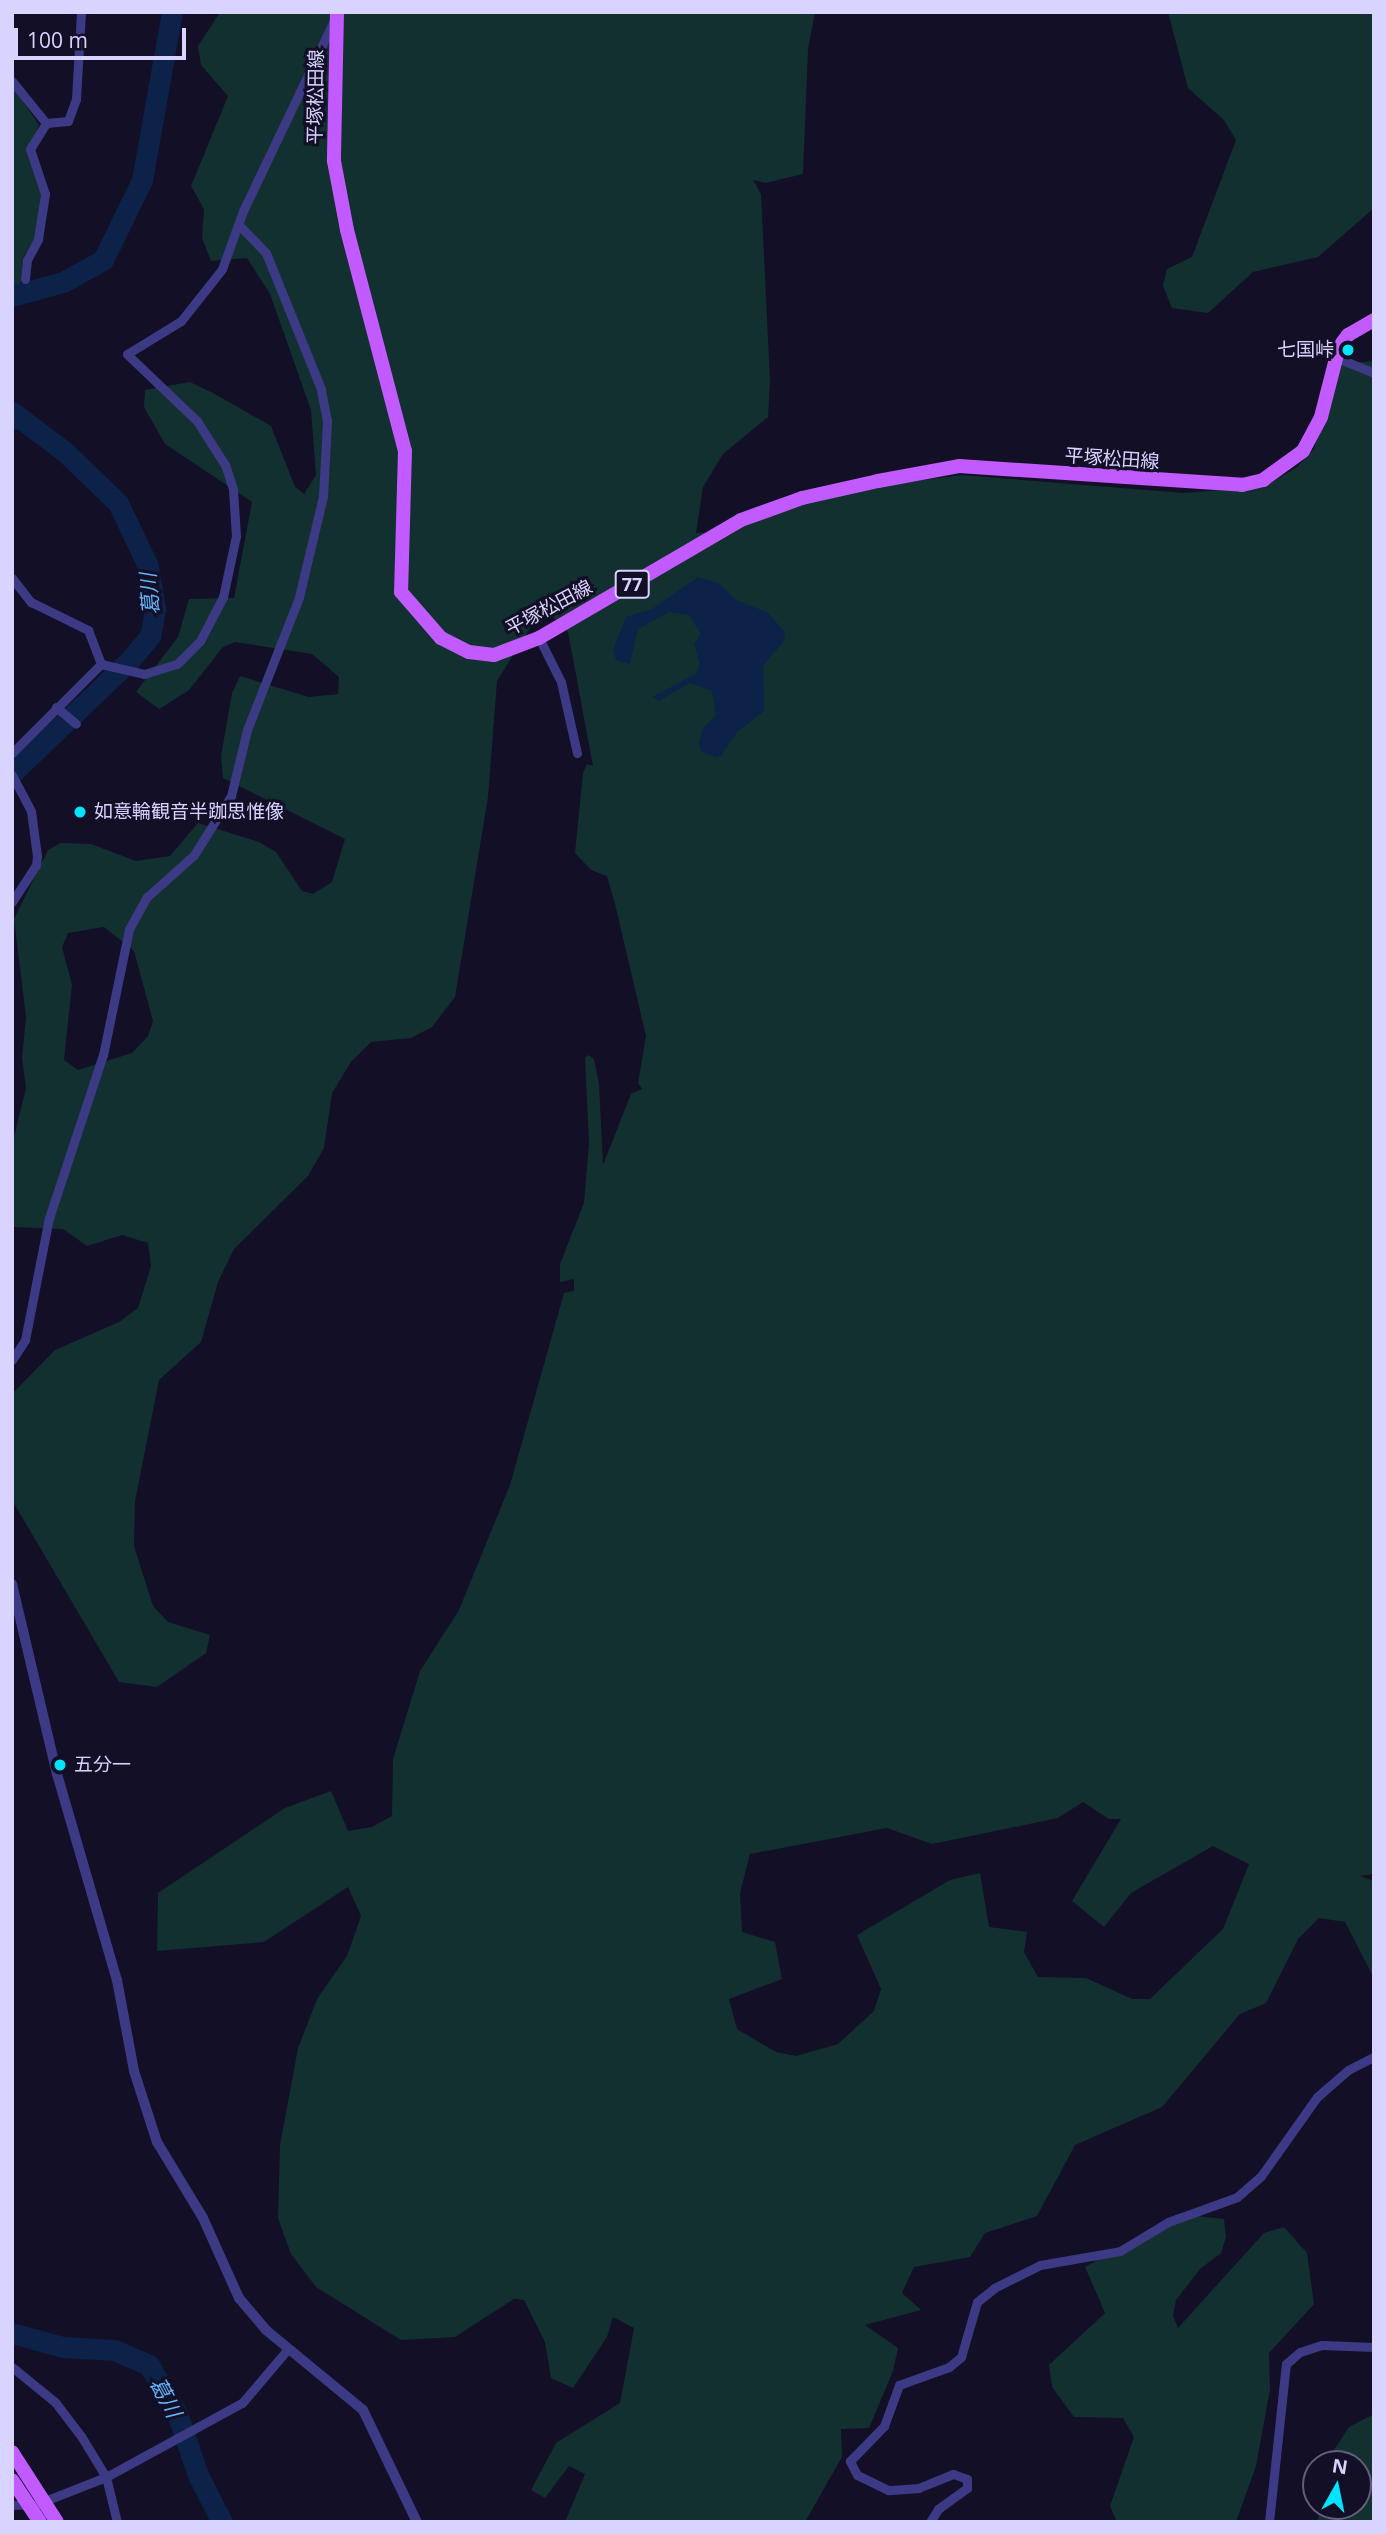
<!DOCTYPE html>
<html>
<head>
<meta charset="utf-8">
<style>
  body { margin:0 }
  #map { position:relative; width:1386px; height:2534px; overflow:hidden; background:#130f26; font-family:"Open Sans","Noto Sans JP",sans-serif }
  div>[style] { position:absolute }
  .green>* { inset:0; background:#12302f }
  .water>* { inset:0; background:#0c2248 }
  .stream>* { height:3.5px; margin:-1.75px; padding:0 1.75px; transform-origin:1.75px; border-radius:1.75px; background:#0c2248 }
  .river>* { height:21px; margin:-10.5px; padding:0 10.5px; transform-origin:10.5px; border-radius:10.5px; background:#0c2248 }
  .minor>* { height:9px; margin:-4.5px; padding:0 4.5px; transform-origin:4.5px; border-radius:4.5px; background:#3d3a85 }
  .tertiary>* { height:10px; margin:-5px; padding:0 5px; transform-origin:5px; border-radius:5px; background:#3d3a85 }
  .primary>* { height:14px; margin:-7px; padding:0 7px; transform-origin:7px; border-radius:7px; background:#c25bff }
  .dots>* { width:19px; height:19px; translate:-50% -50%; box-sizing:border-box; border:4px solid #130f26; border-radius:50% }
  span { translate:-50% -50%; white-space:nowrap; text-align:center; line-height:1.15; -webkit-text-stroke:6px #130f26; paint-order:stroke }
  .shield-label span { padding:2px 5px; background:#130f26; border:2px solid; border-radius:5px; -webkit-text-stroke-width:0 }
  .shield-label { font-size:18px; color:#d9d4ff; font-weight:700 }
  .street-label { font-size:19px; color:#d9d4ff }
  .poi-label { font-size:19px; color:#d9d4ff }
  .right { translate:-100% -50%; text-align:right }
  .left { translate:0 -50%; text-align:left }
  .water-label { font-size:21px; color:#62b6ff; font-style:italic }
  .frame { position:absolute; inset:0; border:14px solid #d9d4ff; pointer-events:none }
  .north { position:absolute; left:1302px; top:2450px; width:70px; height:70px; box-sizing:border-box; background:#130f26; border:2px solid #625e7d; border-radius:50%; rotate:9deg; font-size:19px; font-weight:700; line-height:28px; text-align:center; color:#d9d4ff }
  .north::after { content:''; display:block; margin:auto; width:24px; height:32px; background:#00e5ff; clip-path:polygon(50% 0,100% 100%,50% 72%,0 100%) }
  .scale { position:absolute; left:14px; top:28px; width:172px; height:32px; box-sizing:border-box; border:4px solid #d9d4ff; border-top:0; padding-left:9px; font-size:21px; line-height:24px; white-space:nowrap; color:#d9d4ff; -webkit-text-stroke:5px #130f26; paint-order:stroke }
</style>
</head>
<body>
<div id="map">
  <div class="green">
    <div style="clip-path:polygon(evenodd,220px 12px,815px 12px,808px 49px,803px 174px,766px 183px,753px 180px,761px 194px,770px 380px,768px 417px,723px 454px,703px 487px,696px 533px,724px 533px,844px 490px,962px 475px,1184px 493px,1264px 487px,1297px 467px,1314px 449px,1339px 364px,1374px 361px,1374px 1874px,1360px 1876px,1374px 1881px,1374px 1978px,1345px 1922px,1319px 1918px,1298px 1939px,1266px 2003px,1240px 2014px,1162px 2107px,1075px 2145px,1037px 2216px,985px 2233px,970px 2257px,914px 2267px,902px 2293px,921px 2310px,865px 2325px,898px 2348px,893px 2371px,869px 2428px,841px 2429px,842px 2457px,805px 2522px,565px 2522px,585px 2474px,569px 2466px,545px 2498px,531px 2490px,556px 2443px,620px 2403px,634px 2328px,613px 2317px,607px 2337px,573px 2388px,551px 2378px,545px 2342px,524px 2300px,514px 2299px,455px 2337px,401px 2340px,316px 2287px,291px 2254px,278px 2218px,280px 2145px,298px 2048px,317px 1999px,347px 1956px,361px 1916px,348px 1887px,264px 1942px,157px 1951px,158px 1893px,285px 1808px,331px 1791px,348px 1831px,372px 1827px,392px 1816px,393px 1759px,420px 1671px,459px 1610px,510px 1485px,564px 1293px,574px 1291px,574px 1279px,560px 1282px,560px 1264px,584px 1203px,589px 1143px,585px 1058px,588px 1055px,594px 1059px,599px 1084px,603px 1165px,631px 1094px,642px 1089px,638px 1083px,646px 1036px,615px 904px,607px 876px,591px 870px,575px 853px,583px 773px,587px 764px,593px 766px,568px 632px,543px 607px,497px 681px,488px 797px,455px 997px,432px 1027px,411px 1038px,371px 1042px,351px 1062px,332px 1093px,324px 1148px,308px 1176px,234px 1249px,218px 1282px,201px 1342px,159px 1380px,135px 1501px,134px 1546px,153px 1606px,168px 1622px,210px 1635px,206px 1653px,157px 1687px,119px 1682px,12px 1500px,14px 1392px,55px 1350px,119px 1322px,138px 1308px,151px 1266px,148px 1243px,122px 1235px,87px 1246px,63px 1229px,12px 1227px,12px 1145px,26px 1088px,22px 1058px,26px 1017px,14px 919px,48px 850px,61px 843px,91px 844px,136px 861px,170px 856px,198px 823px,259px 842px,276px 852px,302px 891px,313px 894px,332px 882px,345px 839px,223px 778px,221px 756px,232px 693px,240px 676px,309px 697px,338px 694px,339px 677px,312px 654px,235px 642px,223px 647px,189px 690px,159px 709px,136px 692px,178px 637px,189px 599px,234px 598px,252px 502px,165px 444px,144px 407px,145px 390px,190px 382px,213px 393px,271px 426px,295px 487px,304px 494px,316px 475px,311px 410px,270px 294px,247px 258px,211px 261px,202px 238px,204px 209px,191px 186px,228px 96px,201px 65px,198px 46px,220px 12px,104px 927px,134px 951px,153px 1021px,148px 1036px,132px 1053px,78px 1070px,64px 1060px,72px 985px,62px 947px,68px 933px,104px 927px,220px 12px,1083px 1802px,1109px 1819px,1121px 1819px,1072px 1901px,1104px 1927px,1131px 1893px,1213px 1846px,1249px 1864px,1223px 1929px,1150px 1999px,1132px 1999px,1086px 1978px,1038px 1977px,1024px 1952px,1027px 1932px,989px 1927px,980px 1873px,950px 1880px,857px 1935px,881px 1989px,874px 2011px,838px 2044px,796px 2056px,776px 2052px,737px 2029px,729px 1999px,782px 1979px,775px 1942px,742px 1932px,740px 1893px,750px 1854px,887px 1828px,932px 1844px,1058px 1818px,1083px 1802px)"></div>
    <div style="clip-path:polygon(1168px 12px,1374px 12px,1374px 208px,1318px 257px,1253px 272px,1208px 313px,1172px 308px,1163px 286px,1167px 269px,1192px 257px,1236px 140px,1224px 120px,1188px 88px)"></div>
    <div style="clip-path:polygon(12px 85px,39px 125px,28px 151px,41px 191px,36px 236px,23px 258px,21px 283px,12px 288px)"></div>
    <div style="clip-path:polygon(1177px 2214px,1224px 2219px,1226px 2237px,1221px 2253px,1200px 2269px,1176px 2300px,1173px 2316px,1178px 2328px,1264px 2233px,1284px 2227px,1307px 2253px,1314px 2304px,1269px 2353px,1270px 2389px,1256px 2466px,1236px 2522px,1117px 2522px,1110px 2506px,1134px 2437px,1123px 2418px,1074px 2417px,1052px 2387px,1049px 2365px,1105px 2313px,1085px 2267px)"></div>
    <div style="clip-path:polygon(1374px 2414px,1374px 2522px,1317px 2522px,1321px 2506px,1358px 2506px,1358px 2464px,1332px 2464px,1334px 2450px,1349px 2427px)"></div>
  </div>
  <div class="water">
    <div style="clip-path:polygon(698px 577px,720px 584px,734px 599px,768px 613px,785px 632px,784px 641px,763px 666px,764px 711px,737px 732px,721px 756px,716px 757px,701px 751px,699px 743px,703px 728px,716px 715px,712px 691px,690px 683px,659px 701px,652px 697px,696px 674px,700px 664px,694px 644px,701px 634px,689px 615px,669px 612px,638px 629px,630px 664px,616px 660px,613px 650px,626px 617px,652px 609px)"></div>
  </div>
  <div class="stream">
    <div style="left:12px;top:427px;width:24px;rotate:7deg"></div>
  </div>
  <div class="river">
    <div style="left:12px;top:296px;width:53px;rotate:-15.4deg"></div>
    <div style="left:63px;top:282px;width:46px;rotate:-28.8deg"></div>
    <div style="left:103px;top:260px;width:89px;rotate:-64deg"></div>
    <div style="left:142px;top:180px;width:171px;rotate:-79.9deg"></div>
    <div style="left:12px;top:412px;width:65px;rotate:36.9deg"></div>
    <div style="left:64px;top:451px;width:75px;rotate:43.9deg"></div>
    <div style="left:118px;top:503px;width:70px;rotate:64.5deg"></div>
    <div style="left:148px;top:566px;width:44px;rotate:80.8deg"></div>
    <div style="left:155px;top:609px;width:27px;rotate:100deg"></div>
    <div style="left:150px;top:636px;width:30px;rotate:130deg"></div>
    <div style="left:131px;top:659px;width:165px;rotate:136.2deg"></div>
    <div style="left:12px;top:2333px;width:53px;rotate:15.4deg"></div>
    <div style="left:63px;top:2347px;width:51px;rotate:3.4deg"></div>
    <div style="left:114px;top:2350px;width:38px;rotate:23deg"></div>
    <div style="left:149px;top:2365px;width:59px;rotate:60.4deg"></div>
    <div style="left:178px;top:2416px;width:62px;rotate:71.3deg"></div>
    <div style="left:198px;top:2475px;width:53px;rotate:62.9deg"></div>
  </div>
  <div class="minor">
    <div style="left:12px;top:81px;width:54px;rotate:51deg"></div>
    <div style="left:46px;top:123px;width:22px;rotate:-5deg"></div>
    <div style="left:68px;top:121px;width:23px;rotate:-70deg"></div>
    <div style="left:76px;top:99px;width:87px;rotate:-86.7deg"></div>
    <div style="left:25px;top:279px;width:19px;rotate:-84deg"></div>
    <div style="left:27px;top:260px;width:24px;rotate:-62deg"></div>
    <div style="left:38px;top:239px;width:46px;rotate:-81.2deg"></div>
    <div style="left:45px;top:194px;width:47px;rotate:-108.4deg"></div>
    <div style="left:30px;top:149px;width:31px;rotate:-58deg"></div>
    <div style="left:1335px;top:357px;width:42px;rotate:22.3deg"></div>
    <div style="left:12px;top:578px;width:31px;rotate:52deg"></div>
    <div style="left:31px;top:602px;width:64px;rotate:26.2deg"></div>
    <div style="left:88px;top:630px;width:36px;rotate:69deg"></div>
    <div style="left:539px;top:638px;width:49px;rotate:63.4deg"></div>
    <div style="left:561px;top:682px;width:73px;rotate:77.3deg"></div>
    <div style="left:101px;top:664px;width:44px;rotate:13.1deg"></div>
    <div style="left:144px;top:674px;width:34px;rotate:-17deg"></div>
    <div style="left:177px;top:664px;width:33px;rotate:-45deg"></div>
    <div style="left:200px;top:641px;width:50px;rotate:-62.4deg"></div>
    <div style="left:223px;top:597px;width:62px;rotate:-78deg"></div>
    <div style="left:236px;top:536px;width:47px;rotate:-93.7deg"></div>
    <div style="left:233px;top:489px;width:25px;rotate:-108deg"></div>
    <div style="left:225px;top:465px;width:52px;rotate:-122.5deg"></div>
    <div style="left:197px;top:421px;width:97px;rotate:-136.3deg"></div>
    <div style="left:127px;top:354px;width:63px;rotate:-31.4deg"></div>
    <div style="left:181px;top:321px;width:66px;rotate:-51.7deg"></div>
    <div style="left:222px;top:269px;width:62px;rotate:-70.1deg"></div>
    <div style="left:243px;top:211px;width:214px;rotate:-64.5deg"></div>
    <div style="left:56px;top:707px;width:26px;rotate:40deg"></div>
    <div style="left:12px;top:753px;width:126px;rotate:-45deg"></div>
    <div style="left:12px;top:775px;width:41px;rotate:62.2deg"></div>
    <div style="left:31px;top:811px;width:45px;rotate:82.4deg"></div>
    <div style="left:37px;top:856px;width:9px;rotate:96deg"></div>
    <div style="left:36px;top:865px;width:44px;rotate:123deg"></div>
    <div style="left:12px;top:1360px;width:24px;rotate:-57deg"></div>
    <div style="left:25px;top:1340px;width:124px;rotate:-78.9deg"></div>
    <div style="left:49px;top:1218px;width:172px;rotate:-71.7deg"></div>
    <div style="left:103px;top:1055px;width:129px;rotate:-78.3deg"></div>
    <div style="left:129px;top:929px;width:37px;rotate:-61deg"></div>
    <div style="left:147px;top:897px;width:63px;rotate:-41.8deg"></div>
    <div style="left:194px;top:855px;width:70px;rotate:-57.9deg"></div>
    <div style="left:231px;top:796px;width:68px;rotate:-76.4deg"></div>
    <div style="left:247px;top:730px;width:143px;rotate:-68.6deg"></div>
    <div style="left:299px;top:597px;width:104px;rotate:-76.6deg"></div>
    <div style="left:323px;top:496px;width:75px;rotate:-86.9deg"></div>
    <div style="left:327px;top:421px;width:33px;rotate:-101deg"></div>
    <div style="left:321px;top:389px;width:147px;rotate:-112deg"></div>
    <div style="left:266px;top:253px;width:39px;rotate:-134deg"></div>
    <div style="left:12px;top:2367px;width:55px;rotate:39.1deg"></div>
    <div style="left:55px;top:2402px;width:43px;rotate:52.6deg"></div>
    <div style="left:81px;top:2436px;width:48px;rotate:58.6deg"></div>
    <div style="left:106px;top:2477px;width:46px;rotate:76.3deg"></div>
    <div style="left:12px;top:2505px;width:25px;rotate:-2deg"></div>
    <div style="left:37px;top:2504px;width:74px;rotate:-21.4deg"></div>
    <div style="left:106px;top:2477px;width:155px;rotate:-28.6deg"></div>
    <div style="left:242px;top:2403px;width:71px;rotate:-49.6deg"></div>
    <div style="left:930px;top:2522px;width:15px;rotate:-58deg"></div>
    <div style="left:938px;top:2509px;width:36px;rotate:-36deg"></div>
    <div style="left:967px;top:2488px;width:9px;rotate:-90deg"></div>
    <div style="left:967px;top:2479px;width:15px;rotate:-160deg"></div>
    <div style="left:953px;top:2474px;width:37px;rotate:158deg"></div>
    <div style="left:919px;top:2488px;width:31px;rotate:176deg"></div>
    <div style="left:888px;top:2490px;width:34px;rotate:-154deg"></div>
    <div style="left:857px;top:2475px;width:16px;rotate:-117deg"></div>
    <div style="left:850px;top:2461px;width:49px;rotate:-45.8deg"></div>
    <div style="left:884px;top:2426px;width:44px;rotate:-69.9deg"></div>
    <div style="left:899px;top:2385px;width:53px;rotate:-19.8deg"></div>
    <div style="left:949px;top:2367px;width:16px;rotate:-40deg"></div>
    <div style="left:961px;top:2357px;width:57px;rotate:-73.8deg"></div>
    <div style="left:977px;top:2302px;width:22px;rotate:-39deg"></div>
    <div style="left:994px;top:2288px;width:51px;rotate:-26.6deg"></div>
    <div style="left:1040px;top:2265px;width:81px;rotate:-9.9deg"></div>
    <div style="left:1120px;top:2251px;width:56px;rotate:-31.1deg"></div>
    <div style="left:1168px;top:2222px;width:73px;rotate:-19.9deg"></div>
    <div style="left:1237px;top:2197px;width:32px;rotate:-41deg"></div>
    <div style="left:1261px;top:2176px;width:97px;rotate:-54.7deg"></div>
    <div style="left:1317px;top:2097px;width:41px;rotate:-41.1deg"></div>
    <div style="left:1348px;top:2070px;width:29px;rotate:-27deg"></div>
    <div style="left:1269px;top:2522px;width:159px;rotate:-83.9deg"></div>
    <div style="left:1286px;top:2364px;width:18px;rotate:-41deg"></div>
    <div style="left:1300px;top:2352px;width:23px;rotate:-18deg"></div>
    <div style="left:1322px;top:2345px;width:52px;rotate:2.2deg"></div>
  </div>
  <div class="tertiary">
    <div style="left:12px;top:1584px;width:195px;rotate:76.7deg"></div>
    <div style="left:57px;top:1774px;width:215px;rotate:73.8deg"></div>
    <div style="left:117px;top:1980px;width:93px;rotate:79.4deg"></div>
    <div style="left:134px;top:2071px;width:75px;rotate:72.1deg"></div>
    <div style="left:157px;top:2142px;width:89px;rotate:58.8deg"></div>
    <div style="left:203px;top:2218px;width:88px;rotate:65.8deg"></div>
    <div style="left:239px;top:2298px;width:42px;rotate:49.8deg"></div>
    <div style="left:266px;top:2330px;width:126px;rotate:39.5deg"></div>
    <div style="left:363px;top:2410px;width:124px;rotate:64.3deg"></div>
  </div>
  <div class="primary">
    <div style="left:337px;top:12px;width:149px;rotate:91.2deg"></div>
    <div style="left:334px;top:161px;width:70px;rotate:79.3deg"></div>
    <div style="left:347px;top:230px;width:228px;rotate:75.3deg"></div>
    <div style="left:405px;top:451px;width:141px;rotate:91.6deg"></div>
    <div style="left:401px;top:592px;width:61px;rotate:49deg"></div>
    <div style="left:441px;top:638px;width:31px;rotate:27deg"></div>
    <div style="left:469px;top:652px;width:25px;rotate:7deg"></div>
    <div style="left:494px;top:655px;width:48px;rotate:-20.7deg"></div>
    <div style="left:539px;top:638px;width:234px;rotate:-30.3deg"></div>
    <div style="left:741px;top:520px;width:65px;rotate:-19.8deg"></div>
    <div style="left:802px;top:498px;width:78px;rotate:-12.6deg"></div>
    <div style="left:878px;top:481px;width:82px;rotate:-10.5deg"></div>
    <div style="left:959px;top:466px;width:284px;rotate:3.8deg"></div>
    <div style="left:1242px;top:485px;width:22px;rotate:-13deg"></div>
    <div style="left:1263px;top:480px;width:49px;rotate:-35.9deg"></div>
    <div style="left:1303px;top:451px;width:38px;rotate:-62deg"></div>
    <div style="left:1321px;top:417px;width:72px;rotate:-75.6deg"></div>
    <div style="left:1339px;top:347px;width:15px;rotate:-53deg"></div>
    <div style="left:1348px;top:335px;width:30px;rotate:-30deg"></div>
    <div style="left:12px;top:2452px;width:83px;rotate:57.3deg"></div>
    <div style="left:12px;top:2480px;width:50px;rotate:56.3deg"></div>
  </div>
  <div class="dots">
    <div style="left:1348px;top:350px;background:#00e5ff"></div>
    <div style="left:80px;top:812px;background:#00e5ff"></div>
    <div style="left:60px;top:1765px;background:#00e5ff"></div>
  </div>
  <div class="shield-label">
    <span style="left:632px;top:584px">77</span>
  </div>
  <div class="street-label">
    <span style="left:316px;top:97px;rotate:-89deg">平塚松田線</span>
    <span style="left:1112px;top:459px;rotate:4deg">平塚松田線</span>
    <span style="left:549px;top:608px;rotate:-28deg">平塚松田線</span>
  </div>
  <div class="poi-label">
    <span class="right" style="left:1334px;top:350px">七国峠</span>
    <span class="left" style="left:94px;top:812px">如意輪観音半跏思惟像</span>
    <span class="left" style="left:74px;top:1765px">五分一</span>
  </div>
  <div class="water-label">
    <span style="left:149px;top:594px;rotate:-95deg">葛川</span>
    <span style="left:166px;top:2397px;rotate:62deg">葛川</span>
  </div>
  <div class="frame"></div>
  <div class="north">N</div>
  <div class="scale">100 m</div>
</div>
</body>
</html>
